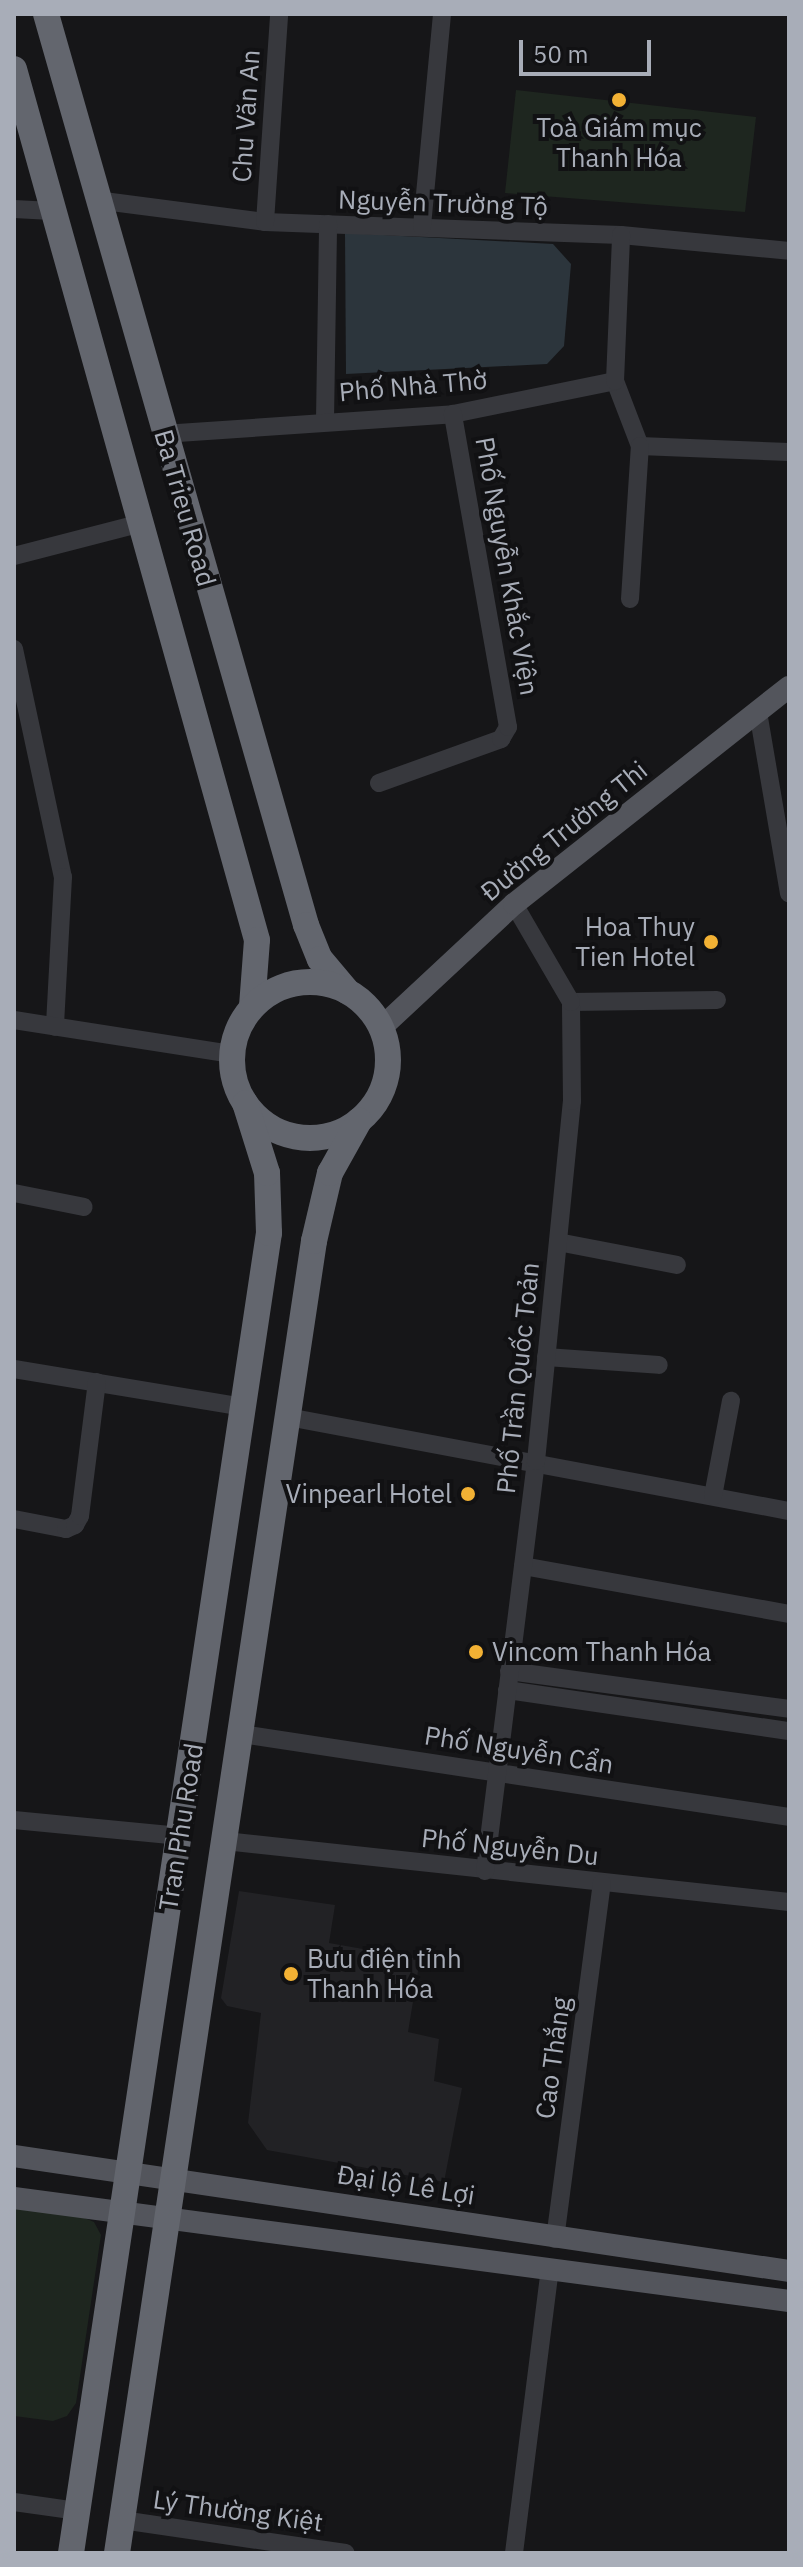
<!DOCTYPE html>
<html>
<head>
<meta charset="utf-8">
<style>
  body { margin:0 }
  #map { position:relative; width:803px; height:2567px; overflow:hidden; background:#161618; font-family:"IBM Plex Sans",sans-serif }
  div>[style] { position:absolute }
  .built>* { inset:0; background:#222225 }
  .green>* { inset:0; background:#1e261f }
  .water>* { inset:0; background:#2c353c }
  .minor>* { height:18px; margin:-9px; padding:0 9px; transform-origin:9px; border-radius:9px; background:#37383d }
  .major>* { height:22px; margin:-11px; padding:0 11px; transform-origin:11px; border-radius:11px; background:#53555c }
  .highway>* { height:26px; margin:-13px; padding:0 13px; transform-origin:13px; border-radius:13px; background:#63666e }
  .highway>.ring { margin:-13px; padding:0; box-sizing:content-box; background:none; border:26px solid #63666e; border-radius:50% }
  .dots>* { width:22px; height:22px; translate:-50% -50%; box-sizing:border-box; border:4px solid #111113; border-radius:50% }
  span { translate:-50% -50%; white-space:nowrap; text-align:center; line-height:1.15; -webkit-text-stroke:8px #111113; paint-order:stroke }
  .street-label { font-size:26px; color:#a8adb8 }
  .poi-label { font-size:26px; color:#a8adb8 }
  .right { translate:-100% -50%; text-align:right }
  .left { translate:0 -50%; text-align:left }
  .frame { position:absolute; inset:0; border:16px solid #a8adb8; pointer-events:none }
  .scale { position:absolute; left:519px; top:40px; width:132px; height:36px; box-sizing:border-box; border:4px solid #a8adb8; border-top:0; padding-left:10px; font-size:24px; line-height:28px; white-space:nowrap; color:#a8adb8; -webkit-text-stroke:6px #111113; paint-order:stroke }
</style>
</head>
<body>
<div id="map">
  <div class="built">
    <div style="clip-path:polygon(239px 1891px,335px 1905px,329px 1943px,420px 1959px,408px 2032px,439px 2039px,434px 2081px,462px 2088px,444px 2182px,267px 2150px,248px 2123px,261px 2013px,227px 2006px,221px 1998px)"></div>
  </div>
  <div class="green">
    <div style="clip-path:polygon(516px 90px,756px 117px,745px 212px,505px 193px)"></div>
    <div style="clip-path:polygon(14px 2207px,80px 2216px,94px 2222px,101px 2235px,76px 2403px,67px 2416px,53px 2421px,14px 2416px)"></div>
  </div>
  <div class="water">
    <div style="clip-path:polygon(345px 233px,553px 244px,571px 264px,564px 346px,547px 364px,346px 374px)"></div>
  </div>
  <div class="minor">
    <div style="left:96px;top:200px;width:170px;rotate:7.4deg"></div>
    <div style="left:265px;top:222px;width:356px;rotate:2.1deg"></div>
    <div style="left:621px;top:235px;width:169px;rotate:5.4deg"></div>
    <div style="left:14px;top:209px;width:38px;rotate:3deg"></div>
    <div style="left:265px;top:222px;width:208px;rotate:-86.1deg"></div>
    <div style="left:422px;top:226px;width:213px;rotate:-84.6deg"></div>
    <div style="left:615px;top:381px;width:70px;rotate:69deg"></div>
    <div style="left:640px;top:446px;width:149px;rotate:2.3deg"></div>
    <div style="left:325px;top:420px;width:196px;rotate:-89.1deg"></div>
    <div style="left:163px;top:434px;width:291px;rotate:-3.9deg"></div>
    <div style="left:453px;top:414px;width:165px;rotate:-11.5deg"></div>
    <div style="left:615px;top:381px;width:146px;rotate:-87.6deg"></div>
    <div style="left:14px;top:556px;width:132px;rotate:-14.5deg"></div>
    <div style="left:630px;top:599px;width:153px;rotate:-86.3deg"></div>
    <div style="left:14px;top:649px;width:233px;rotate:77.9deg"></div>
    <div style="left:63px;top:877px;width:150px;rotate:93.1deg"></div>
    <div style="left:758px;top:712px;width:184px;rotate:80.3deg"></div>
    <div style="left:379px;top:783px;width:130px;rotate:-19.8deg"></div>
    <div style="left:501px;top:739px;width:14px;rotate:-60deg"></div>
    <div style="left:508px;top:727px;width:318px;rotate:-100deg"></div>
    <div style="left:571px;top:1002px;width:146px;rotate:-0.8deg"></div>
    <div style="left:14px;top:1020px;width:221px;rotate:8.9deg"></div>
    <div style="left:14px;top:1193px;width:71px;rotate:11.3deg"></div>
    <div style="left:558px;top:1242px;width:121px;rotate:10.9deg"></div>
    <div style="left:546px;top:1357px;width:113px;rotate:4deg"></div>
    <div style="left:14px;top:1369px;width:232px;rotate:9.4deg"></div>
    <div style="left:288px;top:1417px;width:510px;rotate:10.63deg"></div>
    <div style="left:713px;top:1496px;width:97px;rotate:-79.3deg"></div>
    <div style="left:14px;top:1519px;width:53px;rotate:10.9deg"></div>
    <div style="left:66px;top:1529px;width:10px;rotate:-24deg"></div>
    <div style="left:75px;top:1525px;width:10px;rotate:-61deg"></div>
    <div style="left:80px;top:1516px;width:135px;rotate:-82.8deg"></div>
    <div style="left:523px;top:1566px;width:270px;rotate:10.2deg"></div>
    <div style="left:509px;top:1671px;width:283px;rotate:7.7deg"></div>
    <div style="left:507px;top:1690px;width:285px;rotate:8.3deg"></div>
    <div style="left:241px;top:1734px;width:554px;rotate:8.61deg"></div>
    <div style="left:14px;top:1820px;width:167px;rotate:5.5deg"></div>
    <div style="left:225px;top:1841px;width:567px;rotate:6.17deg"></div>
    <div style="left:485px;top:1871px;width:413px;rotate:-82.9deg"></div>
    <div style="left:536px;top:1461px;width:362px;rotate:-84.3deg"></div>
    <div style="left:572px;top:1101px;width:99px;rotate:-90.6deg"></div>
    <div style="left:571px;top:1002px;width:113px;rotate:-120.2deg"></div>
    <div style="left:555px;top:2239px;width:359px;rotate:-82.5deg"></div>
    <div style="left:14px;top:2502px;width:65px;rotate:8deg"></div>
    <div style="left:122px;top:2520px;width:226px;rotate:8.4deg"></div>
    <div style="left:514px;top:2553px;width:286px;rotate:-82.8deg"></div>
  </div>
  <div class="major">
    <div style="left:382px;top:1027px;width:180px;rotate:-43deg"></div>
    <div style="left:514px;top:904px;width:350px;rotate:-38.3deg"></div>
    <div style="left:14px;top:2156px;width:783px;rotate:8.44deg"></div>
    <div style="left:14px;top:2198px;width:782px;rotate:7.57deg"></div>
  </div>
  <div class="highway">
    <div style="left:46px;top:14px;width:947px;rotate:74.07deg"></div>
    <div style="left:306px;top:925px;width:37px;rotate:68deg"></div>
    <div style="left:320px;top:959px;width:42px;rotate:49.8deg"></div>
    <div style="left:14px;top:69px;width:904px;rotate:74.41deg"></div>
    <div style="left:257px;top:940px;width:67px;rotate:94.3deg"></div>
    <div class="ring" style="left:232px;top:982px;width:130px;height:130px"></div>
    <div style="left:71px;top:2553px;width:1335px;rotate:-81.47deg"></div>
    <div style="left:269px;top:1233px;width:60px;rotate:-91.9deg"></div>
    <div style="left:267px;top:1173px;width:73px;rotate:-107.4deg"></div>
    <div style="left:117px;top:2553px;width:1327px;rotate:-81.46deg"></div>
    <div style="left:314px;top:1241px;width:70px;rotate:-76.8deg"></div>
    <div style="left:330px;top:1173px;width:60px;rotate:-60.9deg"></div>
  </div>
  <div class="dots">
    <div style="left:619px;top:100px;background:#f2b134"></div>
    <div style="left:711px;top:942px;background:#f2b134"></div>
    <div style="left:468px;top:1494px;background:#f2b134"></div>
    <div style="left:476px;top:1652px;background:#f2b134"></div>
    <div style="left:291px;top:1974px;background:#f2b134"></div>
  </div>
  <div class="street-label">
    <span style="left:246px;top:116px;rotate:-86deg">Chu Văn An</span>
    <span style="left:443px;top:203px;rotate:2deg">Nguyễn Trường Tộ</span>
    <span style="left:413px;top:386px;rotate:-5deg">Phố Nhà Thờ</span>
    <span style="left:185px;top:508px;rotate:74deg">Ba Trieu Road</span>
    <span style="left:507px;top:566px;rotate:80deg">Phố Nguyễn Khắc Viện</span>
    <span style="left:564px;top:831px;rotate:-39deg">Đường Trường Thi</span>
    <span style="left:518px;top:1378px;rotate:-84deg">Phố Trần Quốc Toản</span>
    <span style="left:519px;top:1750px;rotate:9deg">Phố Nguyễn Cẩn</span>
    <span style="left:181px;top:1827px;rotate:-81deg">Tran Phu Road</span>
    <span style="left:510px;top:1847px;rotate:6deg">Phố Nguyễn Du</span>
    <span style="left:553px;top:2058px;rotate:-82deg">Cao Thắng</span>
    <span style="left:406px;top:2185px;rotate:9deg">Đại lộ Lê Lợi</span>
    <span style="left:238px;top:2511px;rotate:8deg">Lý Thường Kiệt</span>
  </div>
  <div class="poi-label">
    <span style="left:619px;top:143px">Toà Giám mục<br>Thanh Hóa</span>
    <span class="right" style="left:695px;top:942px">Hoa Thuy<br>Tien Hotel</span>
    <span class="right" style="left:452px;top:1494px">Vinpearl Hotel</span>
    <span class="left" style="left:492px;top:1652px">Vincom Thanh Hóa</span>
    <span class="left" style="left:307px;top:1974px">Bưu điện tỉnh<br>Thanh Hóa</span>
  </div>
  <div class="frame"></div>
  <div class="scale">50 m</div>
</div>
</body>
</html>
